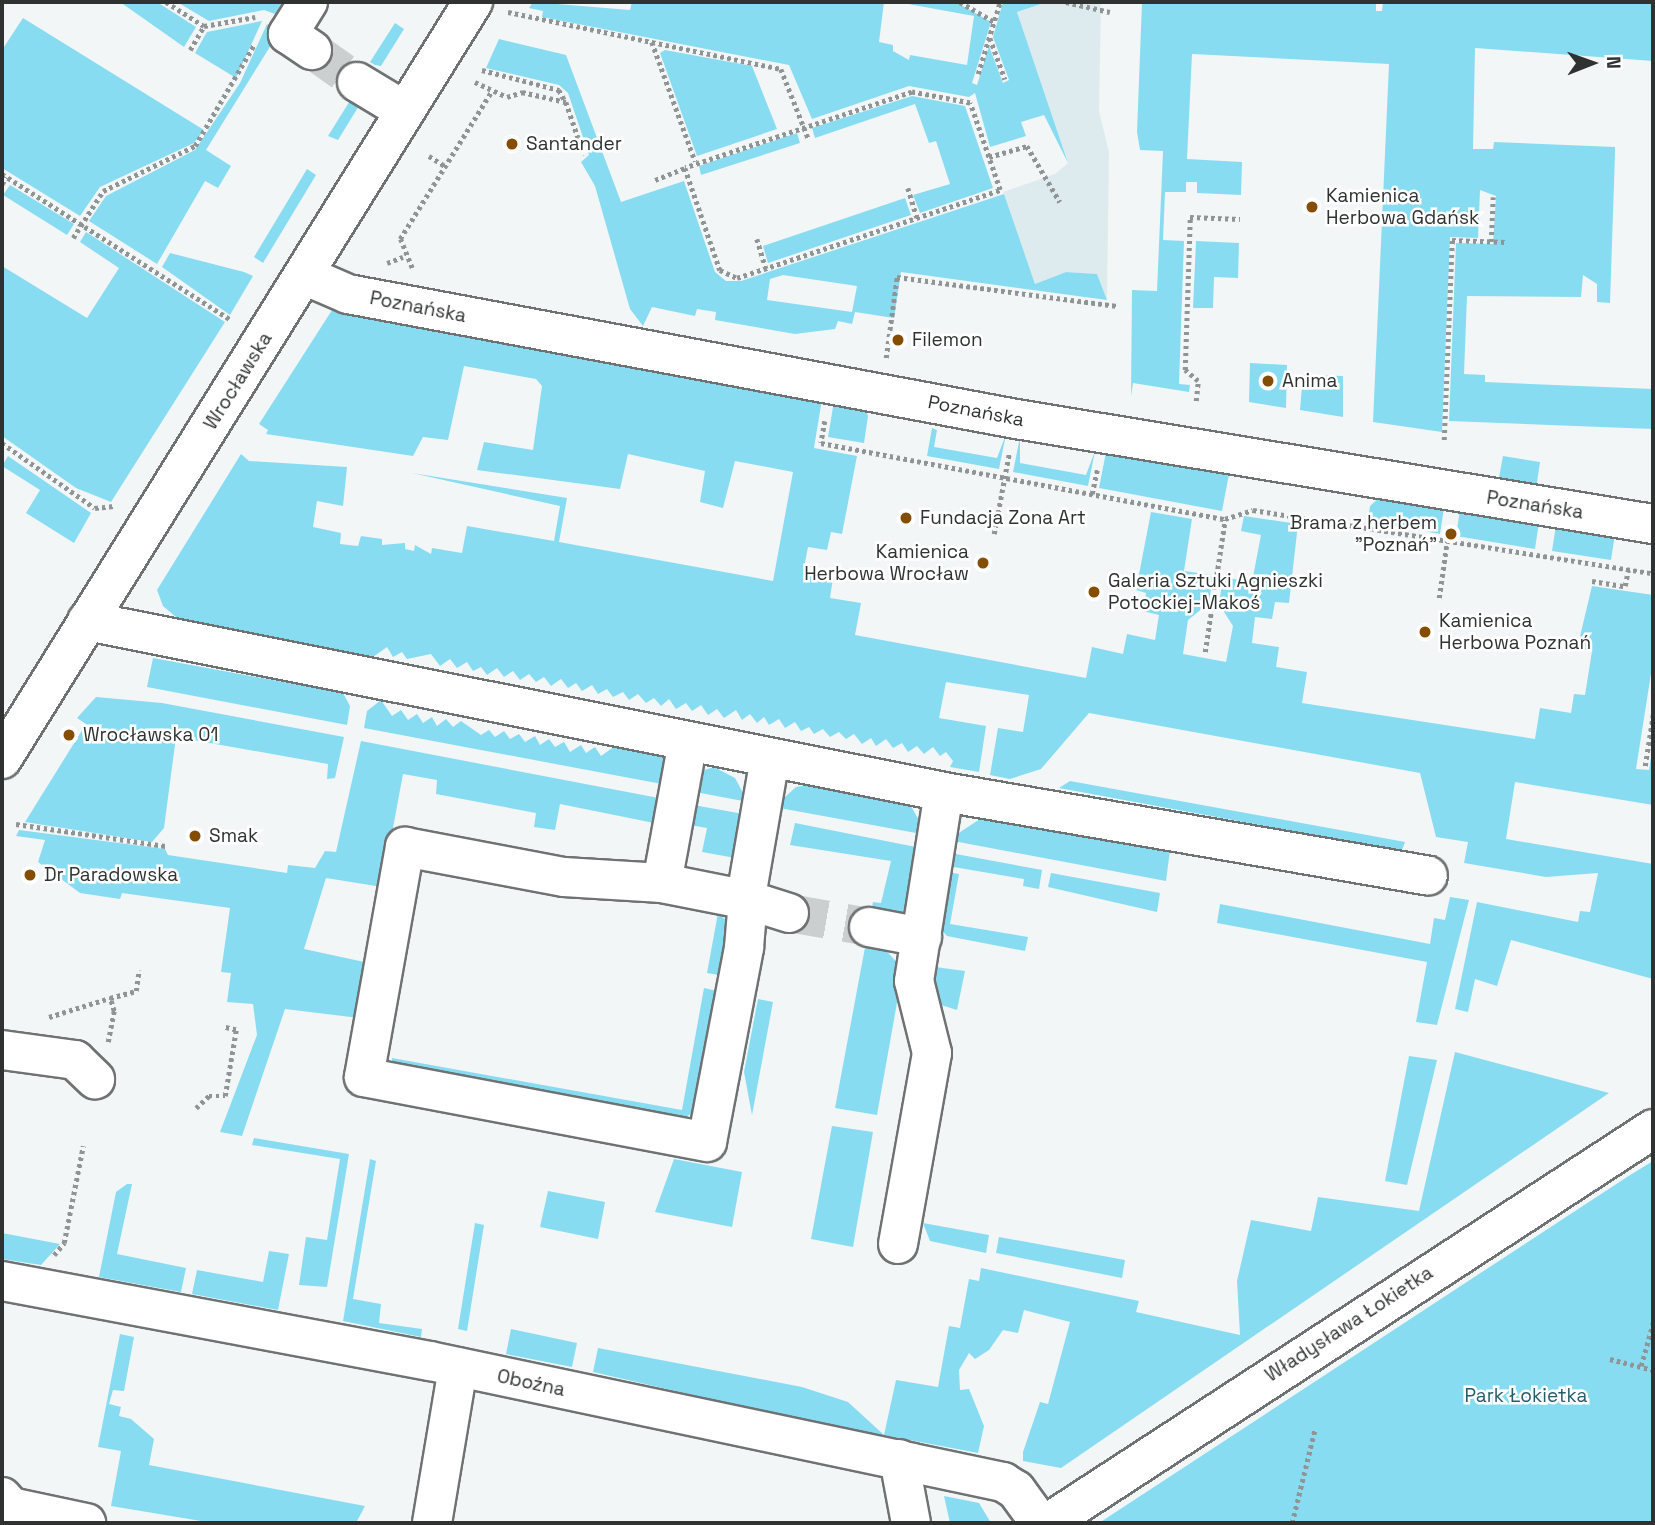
<!DOCTYPE html>
<html>
<head>
<meta charset="utf-8">
<style>
  body { margin:0 }
  #map { position:relative; width:1655px; height:1525px; overflow:hidden; background:#f2f6f7; font-family:"Space Grotesk",sans-serif }
  div>[style] { position:absolute }
  .built>* { inset:0; background:#deebee }
  .green>* { inset:0; background:#88dcf1 }
  .minor-tunnel>* { height:38px; margin-top:-19px; transform-origin:0; background:repeating-linear-gradient(90deg,#cbcfd0 0 38px,transparent 0 57px) }
  .path>* { height:4.5px; margin-top:-2.25px; transform-origin:0; background:repeating-linear-gradient(90deg,#919494 0 3.5px,transparent 0 7px) }
  .roads { filter:drop-shadow(2px 0 #6e7273) drop-shadow(-2px 0 #6e7273) drop-shadow(0 2px #6e7273) drop-shadow(0 -2px #6e7273) }
  .minor>* { height:38px; margin:-19px; padding:0 19px; transform-origin:19px; border-radius:19px; background:#fff }
  .dots>* { width:19px; height:19px; translate:-50% -50%; box-sizing:border-box; border:4px solid #fff; border-radius:50% }
  span { translate:-50% -50%; white-space:nowrap; text-align:center; line-height:1.15; -webkit-text-stroke:5px #fff; paint-order:stroke }
  .poi-label { font-size:19px; color:#303232 }
  .left { translate:0 -50%; text-align:left }
  .right { translate:-100% -50%; text-align:right }
  .street-label { font-size:19px; color:#303232 }
  .park-label { font-size:19px; color:#245d6a }
  .frame { position:absolute; inset:0; border:4px solid #303232; pointer-events:none }
  .north { position:absolute; left:1557px; top:28px; width:70px; height:70px; -webkit-text-stroke:5px #fff; paint-order:stroke; rotate:89deg; font-size:19px; font-weight:700; line-height:28px; text-align:center; color:#303232 }
  .north::after { content:''; display:block; margin:auto; width:24px; height:32px; background:#303232; clip-path:polygon(50% 0,100% 100%,50% 72%,0 100%) }
</style>
</head>
<body>
<div id="map">
  <div class="built">
    <div style="clip-path:polygon(1047px 2px,1101px 2px,1099px 111px,1109px 152px,1107px 300px,1097px 274px,1066px 272px,1035px 284px,1003px 192px,1055px 174px,1068px 163px,1017px 12px)"></div>
  </div>
  <div class="green">
    <div style="clip-path:polygon(120px 2px,157px 2px,196px 27px,184px 47px)"></div>
    <div style="clip-path:polygon(177px 2px,282px 2px,275px 14px,264px 10px,209px 21px)"></div>
    <div style="clip-path:polygon(533px 2px,630px 10px,632px 2px,884px 2px,879px 42px,893px 45px,893px 51px,909px 60px,910px 55px,967px 65px,974px 16px,897px 2px,956px 2px,991px 22px,972px 83px,977px 85px,989px 46px,1003px 83px,1009px 80px,993px 37px,1003px 2px,1047px 2px,1017px 12px,1068px 163px,1044px 115px,1021px 122px,1026px 136px,990px 147px,975px 93px,969px 97px,909px 86px,812px 119px,789px 65px,542px 17px,543px 11px,529px 8px)"></div>
    <div style="clip-path:polygon(1142px 2px,1376px 2px,1376px 11px,1382px 11px,1383px 2px,1653px 2px,1653px 61px,1475px 48px,1473px 149px,1493px 149px,1494px 142px,1615px 147px,1615px 154px,1610px 303px,1597px 302px,1597px 284px,1583px 275px,1581px 297px,1467px 296px,1464px 374px,1485px 375px,1485px 382px,1653px 389px,1653px 429px,1449px 421px,1456px 243px,1493px 244px,1496px 196px,1480px 190px,1478px 238px,1450px 237px,1442px 432px,1373px 422px,1389px 64px,1192px 54px,1187px 159px,1242px 162px,1241px 195px,1197px 193px,1197px 182px,1186px 182px,1186px 192px,1165px 192px,1163px 240px,1184px 241px,1179px 384px,1190px 385px,1189px 392px,1133px 383px,1131px 396px,1132px 290px,1157px 291px,1163px 151px,1140px 150px,1137px 132px)"></div>
    <div style="clip-path:polygon(23px 18px,204px 130px,194px 143px,100px 187px,80px 216px,2px 168px,2px 50px)"></div>
    <div style="clip-path:polygon(262px 21px,236px 78px,195px 53px,207px 32px)"></div>
    <div style="clip-path:polygon(395px 23px,404px 29px,381px 66px,375px 65px,370px 62px)"></div>
    <div style="clip-path:polygon(267px 24px,279px 32px,206px 150px,231px 166px,218px 188px,205px 181px,157px 264px,89px 221px,106px 196px,195px 150px,240px 83px)"></div>
    <div style="clip-path:polygon(evenodd,499px 39px,566px 55px,621px 202px,684px 181px,715px 272px,726px 281px,741px 281px,1004px 194px,1035px 284px,1066px 272px,1097px 274px,1107px 300px,901px 272px,894px 318px,855px 312px,852px 324px,838px 321px,835px 329px,795px 334px,715px 320px,716px 312px,697px 309px,695px 316px,652px 307px,643px 326px,630px 309px,595px 186px,581px 162px,589px 155px,568px 93px,559px 85px,486px 68px,499px 39px,783px 275px,857px 286px,852px 312px,767px 300px,770px 279px,783px 275px)"></div>
    <div style="clip-path:polygon(665px 50px,752px 66px,777px 129px,697px 156px,660px 53px)"></div>
    <div style="clip-path:polygon(356px 91px,365px 96px,338px 140px,328px 136px)"></div>
    <div style="clip-path:polygon(912px 96px,965px 106px,993px 188px,920px 213px,913px 195px,950px 184px,936px 141px,929px 143px,915px 104px,815px 138px,812px 128px)"></div>
    <div style="clip-path:polygon(797px 133px,800px 143px,701px 175px,699px 166px)"></div>
    <div style="clip-path:polygon(307px 169px,316px 175px,263px 263px,254px 257px)"></div>
    <div style="clip-path:polygon(10px 185px,74px 224px,67px 235px,3px 195px)"></div>
    <div style="clip-path:polygon(905px 198px,911px 215px,768px 263px,763px 246px)"></div>
    <div style="clip-path:polygon(86px 232px,225px 322px,111px 502px,76px 488px,2px 436px,2px 266px,87px 318px,119px 268px,80px 242px)"></div>
    <div style="clip-path:polygon(1196px 241px,1239px 243px,1238px 278px,1214px 277px,1213px 308px,1193px 308px)"></div>
    <div style="clip-path:polygon(170px 253px,244px 272px,253px 276px,230px 315px,162px 267px)"></div>
    <div style="clip-path:polygon(334px 307px,416px 322px,417px 328px,822px 399px,814px 448px,857px 456px,842px 534px,831px 532px,827px 550px,808px 547px,803px 573px,833px 578px,830px 598px,861px 603px,855px 635px,1086px 678px,1092px 647px,1123px 654px,1127px 634px,1155px 640px,1159px 615px,1143px 611px,1146px 593px,1136px 590px,1151px 512px,1192px 519px,1184px 571px,1213px 575px,1209px 603px,1188px 620px,1183px 654px,1226px 662px,1233px 626px,1219px 604px,1223px 577px,1252px 582px,1261px 535px,1241px 531px,1244px 516px,1298px 524px,1289px 603px,1275px 602px,1272px 619px,1255px 617px,1252px 643px,1279px 647px,1276px 667px,1307px 672px,1302px 703px,1535px 739px,1540px 708px,1571px 713px,1574px 694px,1585px 695px,1592px 651px,1577px 649px,1592px 586px,1653px 595px,1653px 661px,1636px 769px,1649px 770px,1653px 745px,1653px 805px,1515px 782px,1506px 839px,1653px 864px,1653px 979px,1511px 940px,1497px 986px,1475px 979px,1468px 1012px,1455px 1009px,1477px 902px,1578px 922px,1580px 911px,1590px 912px,1598px 873px,1546px 877px,1464px 863px,1468px 842px,1436px 837px,1420px 773px,1089px 713px,1041px 769px,1010px 779px,990px 775px,998px 728px,1023px 732px,1029px 695px,946px 682px,939px 718px,986px 726px,979px 772px,950px 767px,953px 761px,946px 752px,940px 756px,933px 747px,924px 754px,917px 746px,908px 752px,902px 743px,893px 748px,886px 739px,876px 746px,871px 738px,862px 744px,854px 734px,846px 739px,839px 732px,830px 737px,823px 729px,814px 734px,809px 727px,801px 731px,795px 722px,785px 728px,779px 719px,769px 725px,764px 717px,757px 723px,750px 714px,742px 720px,736px 710px,724px 718px,717px 709px,708px 715px,701px 705px,692px 711px,686px 703px,676px 709px,669px 699px,661px 706px,654px 698px,646px 703px,638px 694px,629px 700px,623px 692px,613px 697px,607px 689px,598px 694px,592px 685px,582px 691px,576px 683px,568px 688px,561px 679px,551px 686px,544px 677px,536px 682px,529px 674px,520px 680px,513px 671px,504px 677px,497px 668px,487px 675px,481px 667px,473px 671px,467px 662px,457px 668px,450px 659px,440px 666px,431px 654px,407px 659px,402px 652px,393px 657px,387px 647px,373px 657px,183px 623px,163px 606px,157px 590px,241px 454px,249px 461px,347px 467px,343px 506px,317px 501px,313px 527px,341px 533px,340px 544px,358px 546px,361px 536px,382px 539px,382px 545px,405px 543px,405px 549px,414px 551px,415px 545px,431px 554px,432px 548px,462px 553px,467px 526px,554px 541px,560px 506px,412px 473px,567px 498px,559px 542px,773px 581px,793px 472px,735px 461px,723px 508px,700px 502px,705px 471px,628px 454px,620px 489px,477px 470px,484px 442px,533px 450px,542px 386px,536px 379px,464px 366px,448px 440px,423px 437px,413px 456px,266px 434px,268px 430px,259px 424px)"></div>
    <div style="clip-path:polygon(1250px 363px,1287px 365px,1286px 408px,1249px 402px)"></div>
    <div style="clip-path:polygon(1303px 375px,1343px 376px,1343px 417px,1300px 410px)"></div>
    <div style="clip-path:polygon(834px 401px,864px 407px,868px 416px,864px 443px,828px 437px)"></div>
    <div style="clip-path:polygon(932px 428px,937px 430px,934px 447px,997px 458px,1006px 434px,999px 469px,927px 456px)"></div>
    <div style="clip-path:polygon(1020px 437px,1020px 463px,1086px 475px,1095px 451px,1088px 486px,1013px 472px)"></div>
    <div style="clip-path:polygon(1106px 452px,1229px 474px,1222px 511px,1099px 488px)"></div>
    <div style="clip-path:polygon(8px 456px,91px 513px,74px 543px,26px 513px,40px 490px,2px 466px)"></div>
    <div style="clip-path:polygon(1503px 456px,1540px 462px,1536px 489px,1498px 483px)"></div>
    <div style="clip-path:polygon(1379px 498px,1444px 508px,1440px 534px,1368px 521px,1370px 506px)"></div>
    <div style="clip-path:polygon(1460px 510px,1539px 522px,1535px 549px,1456px 536px)"></div>
    <div style="clip-path:polygon(1556px 525px,1615px 534px,1611px 560px,1552px 551px)"></div>
    <div style="clip-path:polygon(153px 658px,343px 693px,350px 706px,347px 725px,147px 687px)"></div>
    <div style="clip-path:polygon(96px 697px,162px 703px,344px 737px,335px 778px,327px 779px,328px 764px,176px 737px,164px 828px,152px 842px,25px 822px,86px 724px,77px 718px)"></div>
    <div style="clip-path:polygon(381px 700px,392px 716px,401px 710px,408px 720px,417px 714px,423px 723px,432px 717px,437px 726px,446px 719px,453px 727px,461px 721px,481px 735px,489px 730px,495px 737px,504px 731px,510px 739px,519px 734px,525px 742px,535px 736px,540px 745px,549px 739px,555px 747px,564px 742px,570px 752px,581px 745px,586px 753px,595px 747px,601px 756px,618px 744px,660px 753px,667px 762px,667px 785px,364px 728px,367px 711px)"></div>
    <div style="clip-path:polygon(361px 741px,664px 799px,659px 824px,560px 804px,555px 830px,534px 827px,536px 813px,436px 794px,437px 780px,403px 774px,382px 887px,326px 878px,304px 949px,369px 963px,359px 1018px,285px 1009px,242px 1136px,220px 1132px,257px 1035px,253px 1004px,227px 1002px,231px 973px,221px 972px,230px 908px,122px 893px,120px 899px,80px 893px,38px 862px,45px 840px,16px 836px,19px 830px,165px 849px,168px 855px,287px 873px,288px 865px,315px 868px,325px 851px,336px 852px)"></div>
    <div style="clip-path:polygon(714px 767px,735px 778px,748px 802px,690px 791px,698px 772px)"></div>
    <div style="clip-path:polygon(1070px 781px,1378px 837px,1405px 842px,1402px 850px,1396px 850px,1059px 788px)"></div>
    <div style="clip-path:polygon(813px 784px,911px 806px,927px 835px,774px 807px,796px 787px)"></div>
    <div style="clip-path:polygon(688px 804px,749px 815px,741px 859px,702px 852px,707px 828px,684px 824px)"></div>
    <div style="clip-path:polygon(983px 817px,1170px 850px,1166px 881px,948px 840px)"></div>
    <div style="clip-path:polygon(795px 823px,926px 849px,907px 917px,871px 912px,873px 902px,881px 903px,891px 861px,790px 845px)"></div>
    <div style="clip-path:polygon(945px 852px,1042px 870px,1039px 889px,1023px 886px,1024px 879px,942px 865px)"></div>
    <div style="clip-path:polygon(942px 871px,959px 874px,950px 924px,1028px 937px,1025px 951px,947px 936px,938px 926px)"></div>
    <div style="clip-path:polygon(1051px 873px,1160px 893px,1157px 912px,1048px 887px)"></div>
    <div style="clip-path:polygon(1450px 897px,1469px 900px,1437px 1025px,1416px 1022px,1427px 962px,1217px 923px,1220px 904px,1430px 944px,1434px 918px,1445px 920px)"></div>
    <div style="clip-path:polygon(718px 913px,727px 921px,724px 976px,707px 973px)"></div>
    <div style="clip-path:polygon(866px 942px,881px 945px,903px 969px,877px 1115px,835px 1108px)"></div>
    <div style="clip-path:polygon(935px 967px,965px 971px,957px 1010px,938px 1004px,929px 989px)"></div>
    <div style="clip-path:polygon(704px 988px,721px 992px,698px 1108px,685px 1118px,392px 1064px,392px 1058px,682px 1110px)"></div>
    <div style="clip-path:polygon(758px 999px,773px 1002px,752px 1115px,744px 1072px)"></div>
    <div style="clip-path:polygon(1455px 1052px,1609px 1093px,1061px 1468px,1023px 1461px,1023px 1452px,1040px 1402px,1048px 1404px,1070px 1322px,1024px 1310px,1018px 1333px,1003px 1330px,989px 1350px,975px 1359px,969px 1353px,959px 1370px,960px 1390px,969px 1389px,984px 1426px,978px 1453px,794px 1418px,593px 1372px,598px 1348px,802px 1387px,848px 1402px,884px 1435px,896px 1380px,938px 1387px,949px 1326px,960px 1328px,969px 1279px,979px 1281px,981px 1268px,1139px 1301px,1136px 1312px,1240px 1335px,1237px 1281px,1251px 1220px,1311px 1231px,1318px 1197px,1419px 1211px)"></div>
    <div style="clip-path:polygon(1409px 1056px,1437px 1060px,1407px 1185px,1385px 1181px)"></div>
    <div style="clip-path:polygon(832px 1126px,873px 1132px,853px 1247px,811px 1239px)"></div>
    <div style="clip-path:polygon(254px 1138px,349px 1154px,327px 1287px,299px 1285px,306px 1237px,327px 1240px,340px 1159px,252px 1145px)"></div>
    <div style="clip-path:polygon(370px 1159px,376px 1161px,353px 1299px,381px 1304px,379px 1323px,422px 1329px,421px 1337px,343px 1321px)"></div>
    <div style="clip-path:polygon(674px 1159px,742px 1172px,732px 1227px,655px 1212px)"></div>
    <div style="clip-path:polygon(1653px 1161px,1653px 1523px,1099px 1523px,1627px 1177px)"></div>
    <div style="clip-path:polygon(127px 1184px,132px 1184px,117px 1254px,186px 1268px,181px 1292px,99px 1277px,116px 1192px)"></div>
    <div style="clip-path:polygon(548px 1191px,605px 1202px,598px 1239px,540px 1227px)"></div>
    <div style="clip-path:polygon(475px 1223px,484px 1225px,467px 1331px,458px 1329px)"></div>
    <div style="clip-path:polygon(923px 1223px,989px 1235px,986px 1253px,930px 1241px)"></div>
    <div style="clip-path:polygon(2px 1233px,60px 1244px,41px 1265px,2px 1259px)"></div>
    <div style="clip-path:polygon(999px 1237px,1125px 1260px,1122px 1278px,996px 1253px)"></div>
    <div style="clip-path:polygon(269px 1251px,289px 1254px,278px 1310px,192px 1294px,197px 1270px,263px 1282px)"></div>
    <div style="clip-path:polygon(511px 1329px,577px 1343px,572px 1367px,506px 1354px)"></div>
    <div style="clip-path:polygon(120px 1334px,134px 1337px,124px 1391px,113px 1390px,109px 1404px,121px 1407px,119px 1416px,131px 1419px,154px 1439px,149px 1465px,365px 1506px,356px 1523px,213px 1523px,111px 1506px,121px 1451px,98px 1447px)"></div>
    <div style="clip-path:polygon(944px 1496px,979px 1503px,991px 1523px,950px 1523px)"></div>
  </div>
  <div class="minor-tunnel">
    <div style="left:312px;top:50px;width:55px;rotate:35.4deg"></div>
    <div style="left:789px;top:913px;width:81px;rotate:9.9deg"></div>
  </div>
  <div class="path">
    <div style="left:112px;top:2px;width:1px"></div>
    <div style="left:166px;top:2px;width:45px;rotate:32.3deg"></div>
    <div style="left:204px;top:26px;width:52px;rotate:-10deg"></div>
    <div style="left:960px;top:2px;width:39px;rotate:30deg"></div>
    <div style="left:1066px;top:2px;width:45px;rotate:12.8deg"></div>
    <div style="left:508px;top:12px;width:279px;rotate:11.8deg"></div>
    <div style="left:781px;top:69px;width:76px;rotate:68.5deg"></div>
    <div style="left:990px;top:38px;width:44px;rotate:69.9deg"></div>
    <div style="left:652px;top:42px;width:127px;rotate:70.1deg"></div>
    <div style="left:190px;top:50px;width:28px;rotate:-60deg"></div>
    <div style="left:482px;top:70px;width:80px;rotate:14.6deg"></div>
    <div style="left:559px;top:90px;width:13px;rotate:61deg"></div>
    <div style="left:978px;top:74px;width:75px;rotate:-73deg"></div>
    <div style="left:475px;top:82px;width:35px;rotate:25deg"></div>
    <div style="left:507px;top:97px;width:16px;rotate:-18deg"></div>
    <div style="left:522px;top:92px;width:45px;rotate:12.8deg"></div>
    <div style="left:566px;top:102px;width:56px;rotate:71.2deg"></div>
    <div style="left:429px;top:156px;width:19px;rotate:32deg"></div>
    <div style="left:989px;top:157px;width:40px;rotate:-16deg"></div>
    <div style="left:1027px;top:146px;width:65px;rotate:59.5deg"></div>
    <div style="left:2px;top:174px;width:272px;rotate:32.5deg"></div>
    <div style="left:655px;top:180px;width:32px;rotate:-22deg"></div>
    <div style="left:685px;top:168px;width:108px;rotate:71.1deg"></div>
    <div style="left:720px;top:270px;width:19px;rotate:25deg"></div>
    <div style="left:737px;top:278px;width:277px;rotate:-18.5deg"></div>
    <div style="left:1000px;top:190px;width:92px;rotate:-109deg"></div>
    <div style="left:970px;top:103px;width:59px;rotate:-169.3deg"></div>
    <div style="left:912px;top:92px;width:239px;rotate:161.5deg"></div>
    <div style="left:2px;top:184px;width:8px;rotate:-60deg"></div>
    <div style="left:908px;top:188px;width:31px;rotate:73deg"></div>
    <div style="left:73px;top:238px;width:56px;rotate:-57.4deg"></div>
    <div style="left:103px;top:191px;width:102px;rotate:-26.1deg"></div>
    <div style="left:195px;top:146px;width:117px;rotate:-59.7deg"></div>
    <div style="left:757px;top:239px;width:31px;rotate:73deg"></div>
    <div style="left:1491px;top:242px;width:45px;rotate:-87.5deg"></div>
    <div style="left:387px;top:263px;width:17px;rotate:-21deg"></div>
    <div style="left:412px;top:268px;width:31px;rotate:-112deg"></div>
    <div style="left:400px;top:239px;width:173px;rotate:-58.2deg"></div>
    <div style="left:886px;top:358px;width:82px;rotate:-82.3deg"></div>
    <div style="left:897px;top:277px;width:222px;rotate:7.5deg"></div>
    <div style="left:1196px;top:401px;width:20px;rotate:-84deg"></div>
    <div style="left:1198px;top:381px;width:17px;rotate:-140deg"></div>
    <div style="left:1185px;top:370px;width:153px;rotate:-88.1deg"></div>
    <div style="left:1190px;top:217px;width:50px;rotate:2.3deg"></div>
    <div style="left:825px;top:421px;width:22px;rotate:100deg"></div>
    <div style="left:821px;top:443px;width:411px;rotate:10.7deg"></div>
    <div style="left:1225px;top:519px;width:29px;rotate:-18deg"></div>
    <div style="left:1253px;top:510px;width:405px;rotate:9deg"></div>
    <div style="left:1444px;top:440px;width:200px;rotate:-87.7deg"></div>
    <div style="left:1452px;top:240px;width:54px;rotate:2.1deg"></div>
    <div style="left:2px;top:443px;width:113px;rotate:35deg"></div>
    <div style="left:95px;top:508px;width:19px;rotate:-6deg"></div>
    <div style="left:1092px;top:494px;width:25px;rotate:-78deg"></div>
    <div style="left:994px;top:534px;width:81px;rotate:-79.4deg"></div>
    <div style="left:1592px;top:581px;width:33px;rotate:9deg"></div>
    <div style="left:1625px;top:586px;width:16px;rotate:-79deg"></div>
    <div style="left:1439px;top:598px;width:71px;rotate:-81.9deg"></div>
    <div style="left:1205px;top:652px;width:134px;rotate:-81.4deg"></div>
    <div style="left:1645px;top:766px;width:52px;rotate:-81.1deg"></div>
    <div style="left:16px;top:824px;width:151px;rotate:8.4deg"></div>
    <div style="left:49px;top:1017px;width:64px;rotate:-17.3deg"></div>
    <div style="left:108px;top:1042px;width:32px;rotate:-79deg"></div>
    <div style="left:114px;top:1011px;width:14px;rotate:-107deg"></div>
    <div style="left:110px;top:998px;width:27px;rotate:-15deg"></div>
    <div style="left:136px;top:991px;width:21px;rotate:-82deg"></div>
    <div style="left:196px;top:1108px;width:18px;rotate:-43deg"></div>
    <div style="left:209px;top:1096px;width:16px"></div>
    <div style="left:225px;top:1096px;width:67px;rotate:-80.5deg"></div>
    <div style="left:236px;top:1030px;width:12px;rotate:-166deg"></div>
    <div style="left:54px;top:1255px;width:16px;rotate:-50deg"></div>
    <div style="left:64px;top:1243px;width:99px;rotate:-78.9deg"></div>
    <div style="left:1610px;top:1359px;width:44px;rotate:14.3deg"></div>
    <div style="left:1641px;top:1366px;width:45px;rotate:-74.4deg"></div>
    <div style="left:1292px;top:1523px;width:97px;rotate:-76.3deg"></div>
  </div>
  <div class="roads">
    <div class="minor">
      <div style="left:308px;top:2px;width:38px;rotate:122deg"></div>
      <div style="left:288px;top:34px;width:29px;rotate:34deg"></div>
      <div style="left:357px;top:82px;width:56px;rotate:31.1deg"></div>
      <div style="left:304px;top:275px;width:48px;rotate:23.4deg"></div>
      <div style="left:348px;top:294px;width:680px;rotate:10.6deg"></div>
      <div style="left:1016px;top:419px;width:646px;rotate:9.36deg"></div>
      <div style="left:87px;top:621px;width:874px;rotate:11.28deg"></div>
      <div style="left:944px;top:792px;width:491px;rotate:9.8deg"></div>
      <div style="left:770px;top:758px;width:130px;rotate:99.8deg"></div>
      <div style="left:748px;top:886px;width:14px;rotate:90deg"></div>
      <div style="left:748px;top:900px;width:48px;rotate:94.8deg"></div>
      <div style="left:744px;top:948px;width:197px;rotate:100.8deg"></div>
      <div style="left:707px;top:1142px;width:349px;rotate:-169.3deg"></div>
      <div style="left:364px;top:1077px;width:234px;rotate:-79.9deg"></div>
      <div style="left:405px;top:847px;width:162px;rotate:10.7deg"></div>
      <div style="left:564px;top:877px;width:98px;rotate:3.5deg"></div>
      <div style="left:662px;top:883px;width:88px;rotate:11.2deg"></div>
      <div style="left:748px;top:900px;width:43px;rotate:17.6deg"></div>
      <div style="left:2px;top:759px;width:892px;rotate:-58.11deg"></div>
      <div style="left:662px;top:883px;width:143px;rotate:-79.6deg"></div>
      <div style="left:869px;top:927px;width:54px;rotate:10.7deg"></div>
      <div style="left:2px;top:1050px;width:74px;rotate:7.8deg"></div>
      <div style="left:75px;top:1060px;width:28px;rotate:44deg"></div>
      <div style="left:898px;top:1244px;width:194px;rotate:-79.9deg"></div>
      <div style="left:932px;top:1053px;width:74px;rotate:-104deg"></div>
      <div style="left:914px;top:981px;width:191px;rotate:-81deg"></div>
      <div style="left:2px;top:1281px;width:435px;rotate:10.6deg"></div>
      <div style="left:430px;top:1361px;width:586px;rotate:11.92deg"></div>
      <div style="left:1003px;top:1482px;width:15px;rotate:32deg"></div>
      <div style="left:1016px;top:1490px;width:41px;rotate:54deg"></div>
      <div style="left:899px;top:1459px;width:65px;rotate:79.4deg"></div>
      <div style="left:2px;top:1497px;width:13px;rotate:48deg"></div>
      <div style="left:11px;top:1507px;width:77px;rotate:12deg"></div>
      <div style="left:432px;top:1523px;width:158px;rotate:-80.5deg"></div>
      <div style="left:1048px;top:1523px;width:722px;rotate:-33.07deg"></div>
    </div>
  </div>
  <div class="dots">
    <div style="left:512px;top:144px;background:#854d00"></div>
    <div style="left:1312px;top:207px;background:#854d00"></div>
    <div style="left:898px;top:340px;background:#854d00"></div>
    <div style="left:1268px;top:381px;background:#854d00"></div>
    <div style="left:906px;top:518px;background:#854d00"></div>
    <div style="left:1451px;top:534px;background:#854d00"></div>
    <div style="left:983px;top:563px;background:#854d00"></div>
    <div style="left:1094px;top:592px;background:#854d00"></div>
    <div style="left:1425px;top:632px;background:#854d00"></div>
    <div style="left:69px;top:735px;background:#854d00"></div>
    <div style="left:195px;top:836px;background:#854d00"></div>
    <div style="left:30px;top:875px;background:#854d00"></div>
  </div>
  <div class="poi-label">
    <span class="left" style="left:526px;top:144px">Santander</span>
    <span class="left" style="left:1326px;top:207px">Kamienica<br>Herbowa Gdańsk</span>
    <span class="left" style="left:912px;top:340px">Filemon</span>
    <span class="left" style="left:1282px;top:381px">Anima</span>
    <span class="left" style="left:920px;top:518px">Fundacja Zona Art</span>
    <span class="right" style="left:1437px;top:534px">Brama z herbem<br>"Poznań"</span>
    <span class="right" style="left:969px;top:563px">Kamienica<br>Herbowa Wrocław</span>
    <span class="left" style="left:1108px;top:592px">Galeria Sztuki Agnieszki<br>Potockiej-Makoś</span>
    <span class="left" style="left:1439px;top:632px">Kamienica<br>Herbowa Poznań</span>
    <span class="left" style="left:83px;top:735px">Wrocławska 01</span>
    <span class="left" style="left:209px;top:836px">Smak</span>
    <span class="left" style="left:44px;top:875px">Dr Paradowska</span>
  </div>
  <div class="street-label">
    <span style="left:418px;top:307px;rotate:11deg">Poznańska</span>
    <span style="left:238px;top:381px;rotate:-58deg">Wrocławska</span>
    <span style="left:976px;top:411px;rotate:11deg">Poznańska</span>
    <span style="left:1535px;top:505px;rotate:9deg">Poznańska</span>
    <span style="left:1349px;top:1324px;rotate:-33deg">Władysława Łokietka</span>
    <span style="left:531px;top:1383px;rotate:12deg">Oboźna</span>
  </div>
  <div class="park-label">
    <span style="left:1526px;top:1396px">Park Łokietka</span>
  </div>
  <div class="frame"></div>
  <div class="north">N</div>
</div>
</body>
</html>
